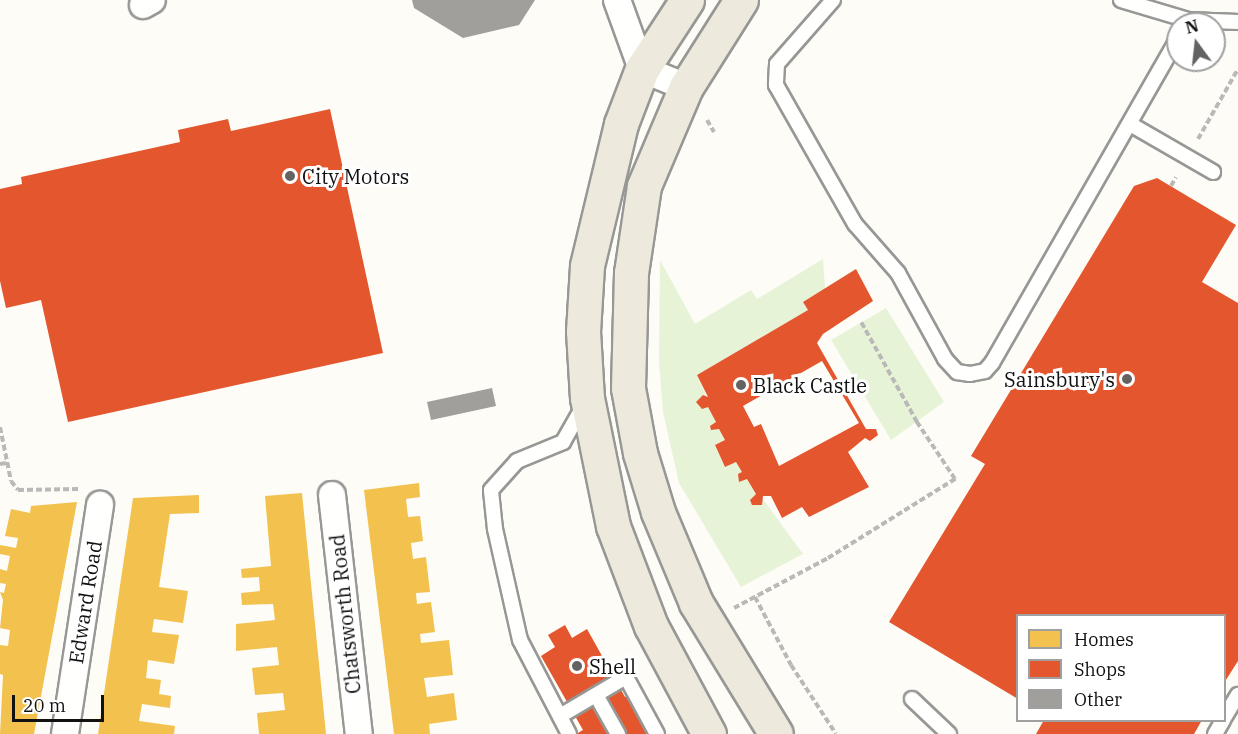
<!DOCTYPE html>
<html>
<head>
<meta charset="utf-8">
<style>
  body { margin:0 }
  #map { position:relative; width:1238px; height:734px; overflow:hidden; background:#fdfcf7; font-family:"IBM Plex Serif",serif }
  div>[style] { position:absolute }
  .green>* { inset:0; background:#e7f3d7 }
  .homes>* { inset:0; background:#f2c14e }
  .shops>* { inset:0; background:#e4572e }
  .building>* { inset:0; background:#a19f9c }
  .path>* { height:4px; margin-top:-2px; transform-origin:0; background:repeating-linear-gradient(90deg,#b9b9b8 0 6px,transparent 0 9px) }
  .roads { filter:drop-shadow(2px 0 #979795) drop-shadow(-2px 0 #979795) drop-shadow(0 2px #979795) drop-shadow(0 -2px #979795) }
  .service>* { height:14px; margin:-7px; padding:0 7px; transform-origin:7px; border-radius:7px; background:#fffffe }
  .minor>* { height:26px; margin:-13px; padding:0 13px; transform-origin:13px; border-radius:13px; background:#fffffe }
  .primary>* { height:33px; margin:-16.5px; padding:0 16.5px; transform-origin:16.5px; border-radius:16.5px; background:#ede9dc }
  .dots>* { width:16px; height:16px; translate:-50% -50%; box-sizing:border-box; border:3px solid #fff; border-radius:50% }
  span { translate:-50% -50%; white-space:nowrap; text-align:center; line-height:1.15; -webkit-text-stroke:6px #fff; paint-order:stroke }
  .poi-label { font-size:20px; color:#111 }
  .left { translate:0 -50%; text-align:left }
  .right { translate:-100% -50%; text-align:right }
  .street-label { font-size:20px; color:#111 }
  .legend { position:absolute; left:1016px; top:614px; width:210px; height:108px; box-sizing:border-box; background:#fff; border:2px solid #a0a0a0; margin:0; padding:8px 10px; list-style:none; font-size:18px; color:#111 }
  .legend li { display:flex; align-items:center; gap:12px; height:30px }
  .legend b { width:30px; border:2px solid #a0a0a0 }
  .north { position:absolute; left:1166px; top:12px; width:60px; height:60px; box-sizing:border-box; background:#fff; border:2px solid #a0a0a0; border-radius:50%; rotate:345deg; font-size:16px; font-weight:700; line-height:24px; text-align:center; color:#111 }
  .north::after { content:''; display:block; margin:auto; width:21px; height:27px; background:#646362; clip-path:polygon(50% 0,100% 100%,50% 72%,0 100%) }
  .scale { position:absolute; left:12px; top:695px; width:92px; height:27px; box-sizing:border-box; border:3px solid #111; border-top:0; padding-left:8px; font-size:18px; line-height:21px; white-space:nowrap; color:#111; -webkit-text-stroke:4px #fff; paint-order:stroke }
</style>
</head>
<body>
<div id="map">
  <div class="green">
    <div style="clip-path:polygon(823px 259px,825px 288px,808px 310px,697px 375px,725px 440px,715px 446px,725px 467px,736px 462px,803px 554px,741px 587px,679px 483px,663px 412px,659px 362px,660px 260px,695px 324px,751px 290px,757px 299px)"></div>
    <div style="clip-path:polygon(886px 308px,944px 402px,891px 440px,831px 340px)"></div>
  </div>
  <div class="homes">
    <div style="clip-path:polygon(419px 483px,420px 497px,406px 499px,408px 517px,420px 516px,423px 541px,411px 543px,413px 559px,426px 557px,430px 592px,416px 593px,417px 604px,431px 602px,435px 632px,420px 634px,421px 643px,449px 640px,453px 675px,424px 678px,427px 697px,454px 693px,457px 720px,429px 724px,430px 734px,394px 734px,364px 490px)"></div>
    <div style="clip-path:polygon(302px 493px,326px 734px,259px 734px,257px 713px,285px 710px,283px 693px,255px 695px,252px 668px,279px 665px,277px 647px,236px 651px,236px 624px,275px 620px,273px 604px,242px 605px,241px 593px,260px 591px,259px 577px,242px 578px,241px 569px,271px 566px,265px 496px)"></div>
    <div style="clip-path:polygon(199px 495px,199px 513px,170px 514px,159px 587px,188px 591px,183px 623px,154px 619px,152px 632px,179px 635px,174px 664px,148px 660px,146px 678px,161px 680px,159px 694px,171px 696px,170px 708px,142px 704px,139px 721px,175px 726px,174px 734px,98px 734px,133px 498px)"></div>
    <div style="clip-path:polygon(77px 502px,34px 734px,0 734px,3px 675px,0 674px,0 645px,8px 646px,10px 630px,0 628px,3px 600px,0 592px,4px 593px,6px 584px,0 583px,0 569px,7px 571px,10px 556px,0 554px,0 545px,16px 548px,18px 538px,5px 536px,11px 509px,30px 513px,31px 506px)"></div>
  </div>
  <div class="shops">
    <div style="clip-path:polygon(330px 109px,383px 353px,68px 422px,41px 300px,6px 308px,0 281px,0 189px,22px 184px,21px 177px,180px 142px,178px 130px,228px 119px,231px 131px)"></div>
    <div style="clip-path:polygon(1157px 178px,1236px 225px,1202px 282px,1238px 303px,1238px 661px,1224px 683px,1224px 616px,1018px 616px,1018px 699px,889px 622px,985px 464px,971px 456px,1134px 186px)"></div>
    <div style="clip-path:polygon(evenodd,856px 269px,873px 301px,823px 334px,817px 343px,866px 429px,876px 429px,878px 435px,870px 441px,865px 438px,848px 452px,869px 487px,809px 517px,802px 507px,782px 518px,771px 496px,763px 496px,762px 505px,752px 505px,750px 500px,756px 494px,747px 479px,739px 482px,738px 474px,742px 472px,736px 462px,725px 467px,715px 445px,725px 440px,719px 429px,711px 430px,710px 426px,716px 422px,708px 407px,702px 409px,696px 402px,703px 395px,708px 397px,697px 375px,808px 310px,803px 302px,856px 269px,822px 361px,859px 423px,779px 466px,761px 424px,754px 427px,743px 406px,822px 361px)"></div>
    <div style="clip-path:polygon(565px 625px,572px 638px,587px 629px,625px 697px,639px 689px,664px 734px,576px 734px,583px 730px,541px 656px,555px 647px,548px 635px)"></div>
    <div style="clip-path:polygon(1044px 720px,1202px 720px,1194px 734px,1036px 734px)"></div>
  </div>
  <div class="building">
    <div style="clip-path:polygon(412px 0,535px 0,519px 25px,463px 38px,414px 8px)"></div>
    <div style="clip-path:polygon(492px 388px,496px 406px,431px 420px,427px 402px)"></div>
  </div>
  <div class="path">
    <div style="left:707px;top:120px;width:14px;rotate:60deg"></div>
    <div style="left:1198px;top:139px;width:81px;rotate:-60.3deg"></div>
    <div style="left:1171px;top:186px;width:10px;rotate:-61deg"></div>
    <div style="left:0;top:427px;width:55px;rotate:78.5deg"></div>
    <div style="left:11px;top:481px;width:11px;rotate:52deg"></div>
    <div style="left:18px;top:490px;width:61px;rotate:-0.9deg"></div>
    <div style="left:0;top:464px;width:6px;rotate:-9deg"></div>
    <div style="left:755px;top:597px;width:77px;rotate:62.1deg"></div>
    <div style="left:791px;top:665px;width:82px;rotate:56.9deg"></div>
    <div style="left:734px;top:608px;width:106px;rotate:-28deg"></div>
    <div style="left:828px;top:558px;width:150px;rotate:-31.9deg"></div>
    <div style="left:955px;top:479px;width:69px;rotate:-123.7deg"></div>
    <div style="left:917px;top:422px;width:115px;rotate:-119.2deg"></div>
  </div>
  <div class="roads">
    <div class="service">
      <div style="left:833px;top:0;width:85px;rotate:131.2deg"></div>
      <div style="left:777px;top:64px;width:21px;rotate:93deg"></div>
      <div style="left:776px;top:85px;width:160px;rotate:60.4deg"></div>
      <div style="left:855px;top:224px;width:65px;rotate:48.7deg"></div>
      <div style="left:898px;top:273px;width:98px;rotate:61.3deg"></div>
      <div style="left:945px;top:359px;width:18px;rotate:47deg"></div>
      <div style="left:957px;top:372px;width:13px;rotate:9deg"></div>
      <div style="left:970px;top:374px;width:15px;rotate:-11deg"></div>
      <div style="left:985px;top:371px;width:11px;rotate:-49deg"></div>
      <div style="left:992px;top:363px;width:374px;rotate:-60.2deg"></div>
      <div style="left:1121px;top:0;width:70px;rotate:16.6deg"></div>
      <div style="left:1188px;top:20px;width:50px;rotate:2.3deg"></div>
      <div style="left:1130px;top:124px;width:96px;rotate:30deg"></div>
      <div style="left:596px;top:695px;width:45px;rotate:60.6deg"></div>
      <div style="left:912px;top:699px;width:51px;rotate:43.4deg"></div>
      <div style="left:560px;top:716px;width:77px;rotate:-30.6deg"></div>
      <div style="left:626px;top:677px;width:65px;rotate:61.5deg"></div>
      <div style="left:1224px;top:718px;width:27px;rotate:-59deg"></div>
      <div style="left:569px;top:734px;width:106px;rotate:-117.5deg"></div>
      <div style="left:520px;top:640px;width:114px;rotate:-102.7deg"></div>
      <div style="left:495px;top:529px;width:39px;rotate:-96deg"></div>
      <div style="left:491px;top:490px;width:39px;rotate:-48deg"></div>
      <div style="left:517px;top:461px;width:50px;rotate:-22.4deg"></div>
      <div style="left:563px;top:442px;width:43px;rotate:-60.4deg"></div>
      <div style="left:1215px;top:734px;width:16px;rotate:-60deg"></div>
    </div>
    <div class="minor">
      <div style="left:617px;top:0;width:73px;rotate:70.1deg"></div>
      <div style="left:642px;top:69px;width:48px;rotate:22.2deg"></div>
      <div style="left:143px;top:5px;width:10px;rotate:-29deg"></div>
      <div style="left:332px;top:495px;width:241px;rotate:83.6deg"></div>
      <div style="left:65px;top:734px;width:232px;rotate:-81.3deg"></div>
    </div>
    <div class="primary">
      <div style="left:687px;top:0;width:82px;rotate:123.1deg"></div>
      <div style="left:642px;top:69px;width:59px;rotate:110.9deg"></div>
      <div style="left:621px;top:124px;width:146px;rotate:103.5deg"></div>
      <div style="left:587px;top:266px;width:65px;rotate:93.5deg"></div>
      <div style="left:583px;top:331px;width:67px;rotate:86.6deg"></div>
      <div style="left:587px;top:398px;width:131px;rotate:78.5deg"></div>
      <div style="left:613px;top:526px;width:107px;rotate:69.2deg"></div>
      <div style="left:651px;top:626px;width:123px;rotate:61.8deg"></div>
      <div style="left:741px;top:0;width:103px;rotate:122.3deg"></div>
      <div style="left:686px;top:87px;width:108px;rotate:113deg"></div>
      <div style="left:644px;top:186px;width:88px;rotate:98.5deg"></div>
      <div style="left:631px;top:273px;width:115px;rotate:91.5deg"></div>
      <div style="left:628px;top:388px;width:66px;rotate:79.5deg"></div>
      <div style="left:640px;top:453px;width:62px;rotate:73deg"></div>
      <div style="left:658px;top:512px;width:99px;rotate:67.3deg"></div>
      <div style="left:696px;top:603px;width:153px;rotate:58.6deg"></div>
    </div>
  </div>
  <div class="dots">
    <div style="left:290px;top:176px;background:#646362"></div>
    <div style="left:1127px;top:379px;background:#646362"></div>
    <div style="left:741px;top:385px;background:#646362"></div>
    <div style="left:577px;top:666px;background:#646362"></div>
  </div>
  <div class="poi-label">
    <span class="left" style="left:302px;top:176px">City Motors</span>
    <span class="right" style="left:1115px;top:379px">Sainsbury's</span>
    <span class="left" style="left:753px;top:385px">Black Castle</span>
    <span class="left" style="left:589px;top:666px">Shell</span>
  </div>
  <div class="street-label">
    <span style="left:85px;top:602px;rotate:-81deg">Edward Road</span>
    <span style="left:345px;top:614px;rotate:-96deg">Chatsworth Road</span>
  </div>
  <ul class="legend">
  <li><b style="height:16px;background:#f2c14e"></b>Homes</li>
  <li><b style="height:16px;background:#e4572e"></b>Shops</li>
  <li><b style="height:16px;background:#a19f9c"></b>Other</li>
  </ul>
  <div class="north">N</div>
  <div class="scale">20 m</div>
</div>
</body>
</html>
